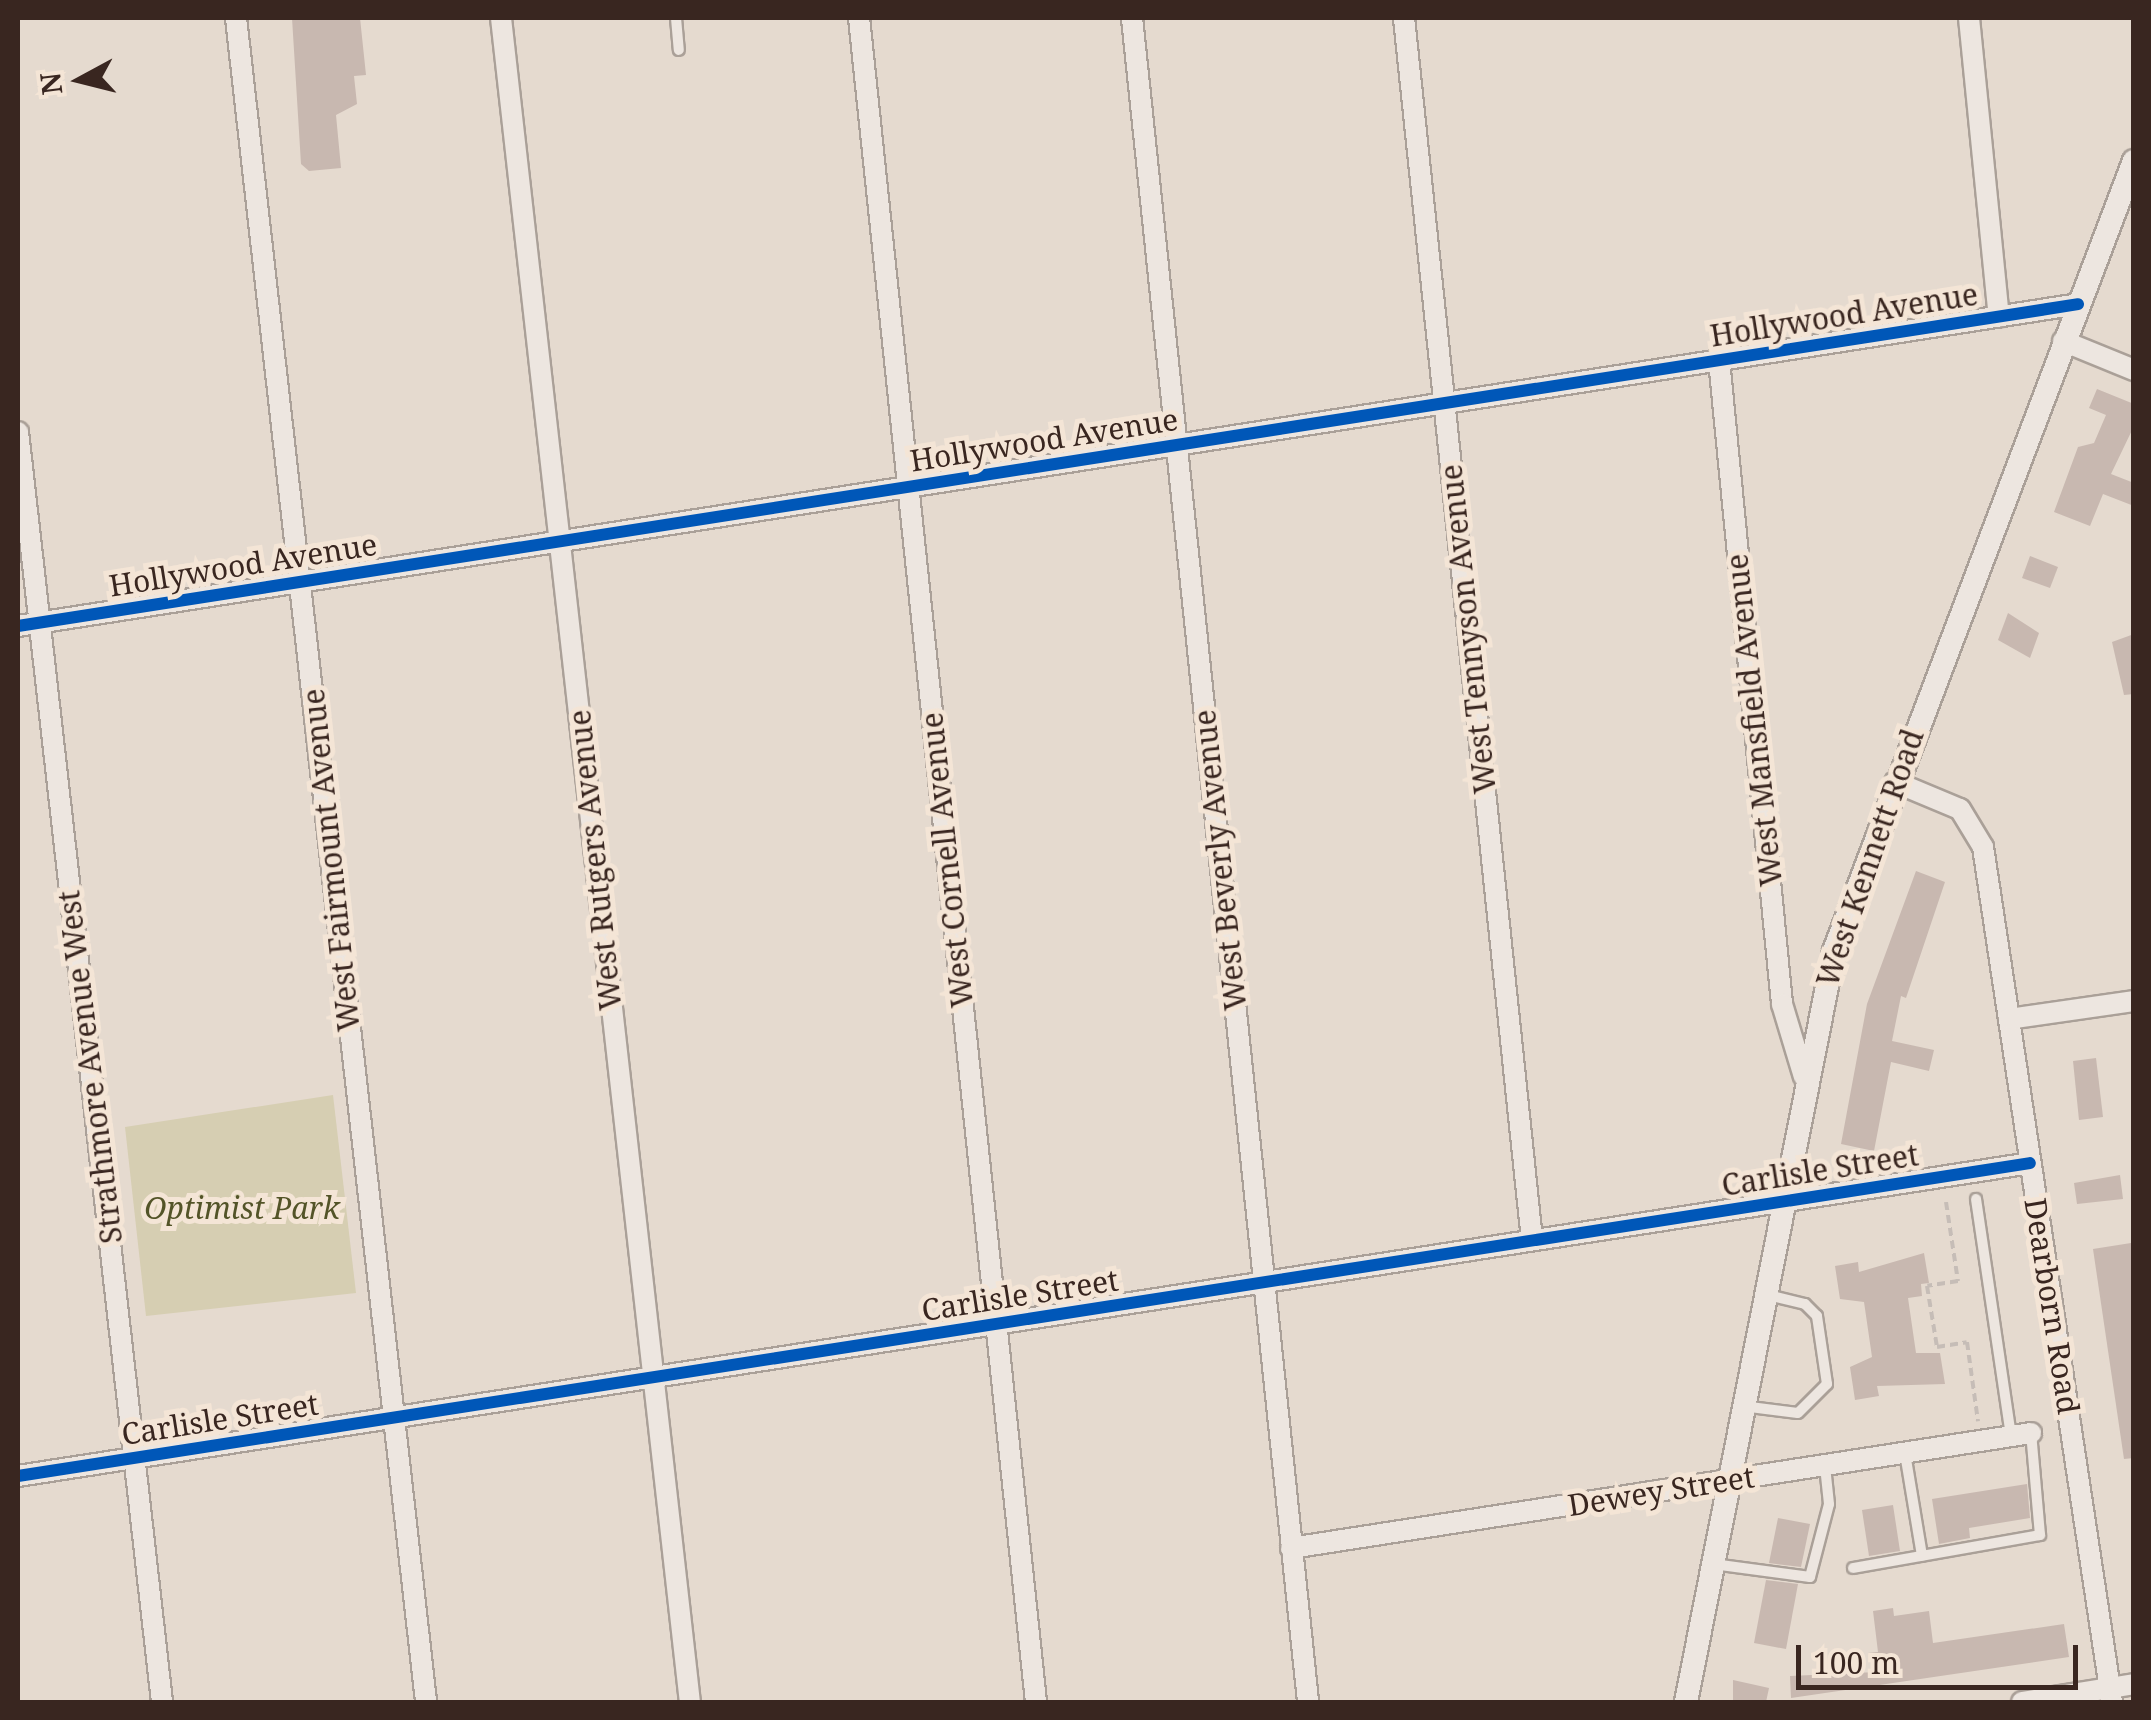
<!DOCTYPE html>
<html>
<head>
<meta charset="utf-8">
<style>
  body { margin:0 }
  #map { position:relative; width:2151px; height:1720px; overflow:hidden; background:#e5dacf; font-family:"Noto Serif",serif }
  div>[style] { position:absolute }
  .green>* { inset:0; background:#d6ceb2 }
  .building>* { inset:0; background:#c8b8b0 }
  .path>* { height:4px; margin-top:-2px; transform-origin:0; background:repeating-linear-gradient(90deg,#c6bdb7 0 8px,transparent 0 13px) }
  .roads { filter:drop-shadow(2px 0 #aaa098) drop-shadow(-2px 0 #aaa098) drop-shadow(0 2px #aaa098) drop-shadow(0 -2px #aaa098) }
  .service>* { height:10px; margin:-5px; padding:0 5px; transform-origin:5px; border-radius:5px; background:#ede6e0 }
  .minor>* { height:20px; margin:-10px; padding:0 10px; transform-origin:10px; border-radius:10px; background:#ede6e0 }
  .tertiary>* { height:22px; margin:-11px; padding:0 11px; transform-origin:11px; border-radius:11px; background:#ede6e0 }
  .cycleway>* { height:12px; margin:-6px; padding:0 6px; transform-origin:6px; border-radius:6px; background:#0057b8 }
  span { translate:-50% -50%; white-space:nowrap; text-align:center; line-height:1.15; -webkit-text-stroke:10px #f4e5d6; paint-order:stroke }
  .street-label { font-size:30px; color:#392620 }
  .park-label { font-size:30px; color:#535428; font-style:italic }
  .frame { position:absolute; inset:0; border:20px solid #392620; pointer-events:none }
  .north { position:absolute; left:30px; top:30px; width:100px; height:100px; -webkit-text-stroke:8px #f4e5d6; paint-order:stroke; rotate:263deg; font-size:28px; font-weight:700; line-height:40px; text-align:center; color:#392620 }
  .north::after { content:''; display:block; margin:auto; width:35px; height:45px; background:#392620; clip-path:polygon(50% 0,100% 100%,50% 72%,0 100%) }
  .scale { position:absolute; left:1796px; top:1645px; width:282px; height:45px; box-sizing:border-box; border:5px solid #392620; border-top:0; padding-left:12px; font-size:30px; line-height:35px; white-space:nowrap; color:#392620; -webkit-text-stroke:8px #f4e5d6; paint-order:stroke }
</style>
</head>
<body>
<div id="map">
  <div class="green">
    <div style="clip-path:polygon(333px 1095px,356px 1293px,146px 1316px,125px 1127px)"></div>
  </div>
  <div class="building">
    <div style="clip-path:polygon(292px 18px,360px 18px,366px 75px,354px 76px,357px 104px,336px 115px,341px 168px,309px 171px,301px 164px)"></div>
    <div style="clip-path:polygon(2097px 389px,2134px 404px,2134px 426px,2111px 474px,2134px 483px,2134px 506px,2103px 494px,2090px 526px,2054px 512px,2078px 447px,2094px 443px,2106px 415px,2089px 408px)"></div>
    <div style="clip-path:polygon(2030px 556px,2058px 567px,2050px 588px,2022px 578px)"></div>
    <div style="clip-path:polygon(2008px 613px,2039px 633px,2030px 658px,1998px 640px)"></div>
    <div style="clip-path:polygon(2134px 634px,2134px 694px,2124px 695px,2112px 642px)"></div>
    <div style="clip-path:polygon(1916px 871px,1945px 882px,1906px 998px,1901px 996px,1892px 1041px,1934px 1050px,1929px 1071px,1891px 1062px,1874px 1151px,1841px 1144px,1867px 1004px)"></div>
    <div style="clip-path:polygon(2096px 1058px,2103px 1117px,2079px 1120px,2073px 1061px)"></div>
    <div style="clip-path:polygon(2120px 1175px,2123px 1199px,2077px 1204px,2074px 1183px)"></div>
    <div style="clip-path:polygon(2131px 1243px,2134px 1458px,2124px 1459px,2093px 1249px)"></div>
    <div style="clip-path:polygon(1924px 1253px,1929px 1283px,1921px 1284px,1922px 1296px,1908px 1298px,1916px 1353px,1940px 1353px,1945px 1384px,1877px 1386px,1879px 1396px,1855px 1400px,1850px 1367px,1872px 1357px,1864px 1302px,1840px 1299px,1835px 1266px,1858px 1262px,1859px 1272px)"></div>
    <div style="clip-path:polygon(2027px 1484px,2030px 1518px,1969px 1528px,1970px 1538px,1939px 1544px,1932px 1499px)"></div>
    <div style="clip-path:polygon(1893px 1505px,1900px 1551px,1869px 1556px,1862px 1510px)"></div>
    <div style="clip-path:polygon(1778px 1518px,1810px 1524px,1801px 1567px,1769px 1563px)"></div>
    <div style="clip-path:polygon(1766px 1580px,1798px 1584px,1786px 1649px,1754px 1643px)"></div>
    <div style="clip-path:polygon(1893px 1608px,1894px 1616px,1929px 1611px,1933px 1643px,2064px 1624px,2069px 1657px,1791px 1698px,1790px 1676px,1877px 1672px,1868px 1653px,1878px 1652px,1873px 1611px)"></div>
    <div style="clip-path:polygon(1733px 1680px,1769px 1688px,1766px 1702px,1733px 1702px)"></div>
  </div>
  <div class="path">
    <div style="left:1946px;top:1202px;width:80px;rotate:81.4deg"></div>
    <div style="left:1958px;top:1281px;width:31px;rotate:171deg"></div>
    <div style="left:1927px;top:1286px;width:62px;rotate:80.7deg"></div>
    <div style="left:1937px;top:1347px;width:30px;rotate:-9deg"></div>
    <div style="left:1967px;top:1342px;width:80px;rotate:82.1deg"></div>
  </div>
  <div class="roads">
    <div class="service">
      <div style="left:676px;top:18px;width:32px;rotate:85deg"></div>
      <div style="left:1976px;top:1199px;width:239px;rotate:81.6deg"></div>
      <div style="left:1742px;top:1406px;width:56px;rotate:7.1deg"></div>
      <div style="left:1798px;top:1413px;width:41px;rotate:-45deg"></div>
      <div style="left:1827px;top:1384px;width:69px;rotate:-98.4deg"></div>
      <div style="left:1817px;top:1316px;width:17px;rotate:-135deg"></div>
      <div style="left:1805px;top:1304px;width:42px;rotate:-166.3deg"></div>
      <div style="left:1905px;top:1453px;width:104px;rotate:80.6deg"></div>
      <div style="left:1713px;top:1564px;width:98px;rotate:7.6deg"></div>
      <div style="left:1810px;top:1577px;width:75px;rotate:-75.4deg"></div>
      <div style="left:1829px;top:1504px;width:39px;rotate:-96deg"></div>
      <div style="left:1853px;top:1568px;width:190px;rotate:-10deg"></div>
      <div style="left:2040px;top:1535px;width:102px;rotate:-95deg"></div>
    </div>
    <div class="minor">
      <div style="left:236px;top:18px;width:1695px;rotate:83.56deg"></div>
      <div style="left:501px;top:18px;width:1695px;rotate:83.6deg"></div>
      <div style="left:859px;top:18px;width:1693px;rotate:84deg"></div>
      <div style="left:1132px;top:18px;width:1693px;rotate:84.03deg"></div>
      <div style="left:1404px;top:18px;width:1229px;rotate:84.02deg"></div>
      <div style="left:1969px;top:18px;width:300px;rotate:84.3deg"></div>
      <div style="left:2063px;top:341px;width:77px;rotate:22.2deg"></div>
      <div style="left:1719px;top:360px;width:647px;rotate:84.41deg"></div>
      <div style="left:1782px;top:1004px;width:76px;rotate:73.2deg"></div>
      <div style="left:18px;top:432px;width:1278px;rotate:83.53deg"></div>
      <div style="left:18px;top:626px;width:2085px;rotate:-8.88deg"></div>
      <div style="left:1895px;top:782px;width:70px;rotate:22.6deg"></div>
      <div style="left:1960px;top:809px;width:44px;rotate:58.8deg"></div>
      <div style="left:1983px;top:847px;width:865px;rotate:81.42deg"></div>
      <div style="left:2009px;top:1019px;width:126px;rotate:-8.2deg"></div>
      <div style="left:18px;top:1476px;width:2036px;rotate:-8.84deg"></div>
      <div style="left:1291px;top:1548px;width:749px;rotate:-8.83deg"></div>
      <div style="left:2022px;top:1702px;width:113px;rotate:-9.1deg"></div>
    </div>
    <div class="tertiary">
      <div style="left:1686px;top:1702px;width:765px;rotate:-78.85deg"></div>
      <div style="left:1834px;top:951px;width:845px;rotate:-69.21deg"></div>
    </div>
  </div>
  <div class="cycleway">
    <div style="left:18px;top:626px;width:2085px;rotate:-8.88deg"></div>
    <div style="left:18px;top:1476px;width:2036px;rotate:-8.84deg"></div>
  </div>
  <div class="street-label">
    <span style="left:1844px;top:315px;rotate:-9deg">Hollywood Avenue</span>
    <span style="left:1044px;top:440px;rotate:-9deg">Hollywood Avenue</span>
    <span style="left:243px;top:565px;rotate:-9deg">Hollywood Avenue</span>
    <span style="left:1468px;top:629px;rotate:-96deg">West Tennyson Avenue</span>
    <span style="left:1754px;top:720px;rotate:-96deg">West Mansfield Avenue</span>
    <span style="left:1870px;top:858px;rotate:-71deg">West Kennett Road</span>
    <span style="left:331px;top:860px;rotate:-96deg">West Fairmount Avenue</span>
    <span style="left:595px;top:860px;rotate:-96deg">West Rutgers Avenue</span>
    <span style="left:947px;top:860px;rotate:-96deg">West Cornell Avenue</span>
    <span style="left:1220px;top:860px;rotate:-96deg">West Beverly Avenue</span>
    <span style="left:90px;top:1067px;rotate:-97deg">Strathmore Avenue West</span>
    <span style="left:1820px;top:1170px;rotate:-9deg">Carlisle Street</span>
    <span style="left:1020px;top:1295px;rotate:-9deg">Carlisle Street</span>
    <span style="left:2052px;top:1306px;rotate:81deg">Dearborn Road</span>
    <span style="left:220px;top:1419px;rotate:-9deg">Carlisle Street</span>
    <span style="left:1661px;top:1491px;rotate:-9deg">Dewey Street</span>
  </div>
  <div class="park-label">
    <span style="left:242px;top:1208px">Optimist Park</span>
  </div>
  <div class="frame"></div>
  <div class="north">N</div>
  <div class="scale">100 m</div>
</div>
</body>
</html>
